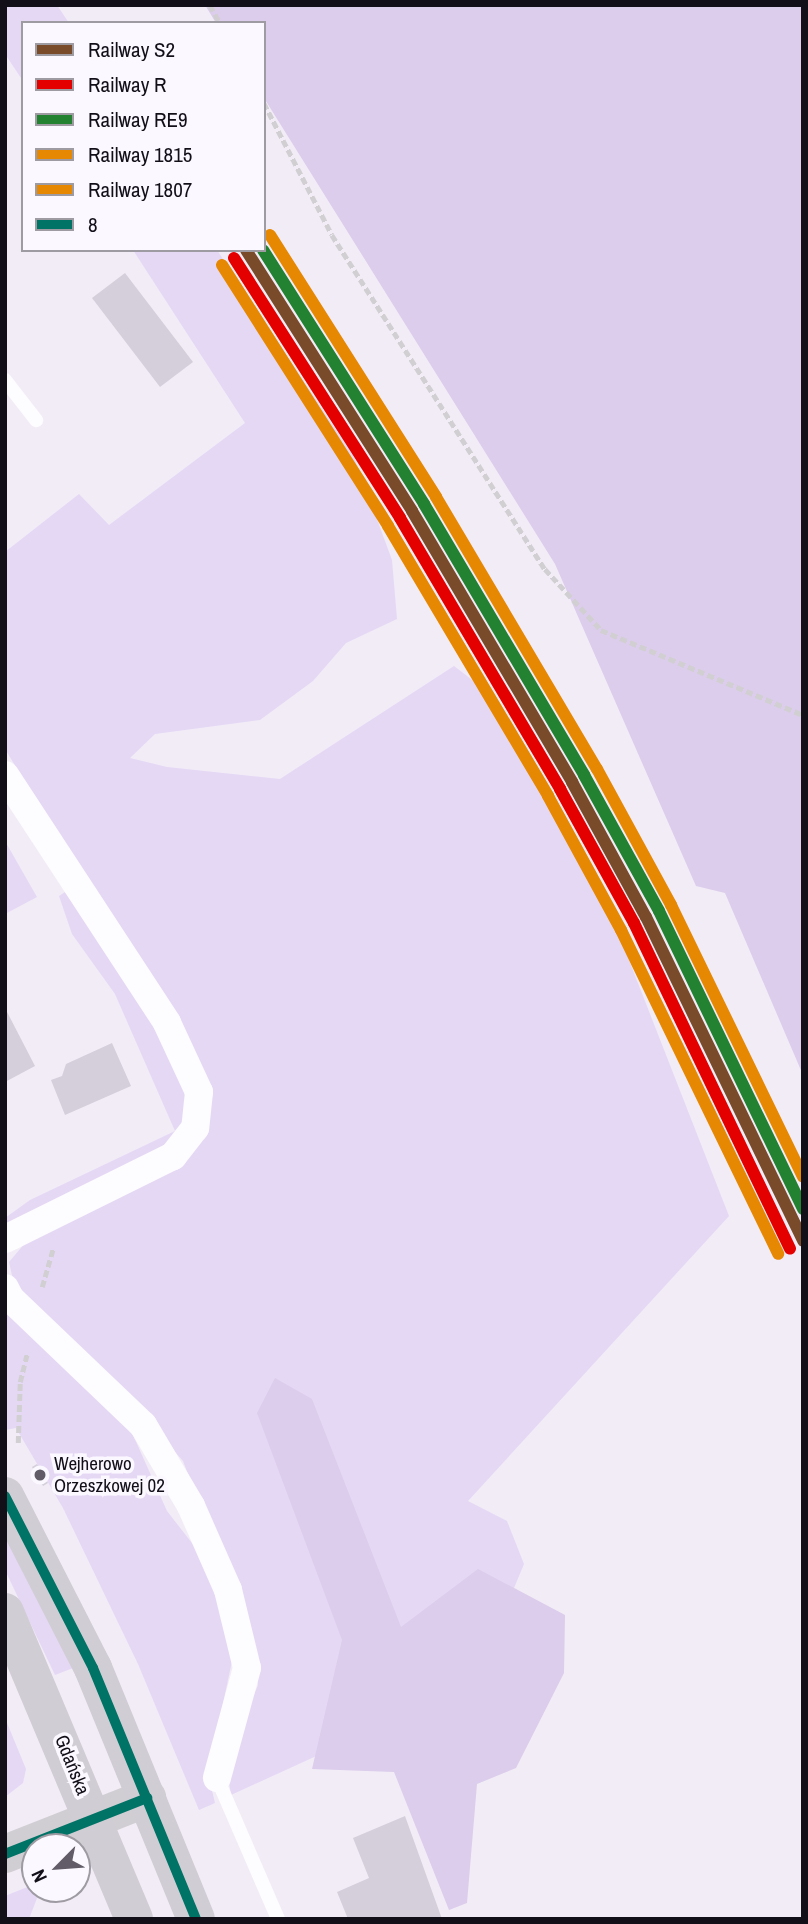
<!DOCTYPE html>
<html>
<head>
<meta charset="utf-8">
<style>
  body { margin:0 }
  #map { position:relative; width:808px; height:1924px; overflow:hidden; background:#f2ecf7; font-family:"Archivo Narrow",sans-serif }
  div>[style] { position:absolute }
  .green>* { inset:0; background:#e5d8f5 }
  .forest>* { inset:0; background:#dbcdeb }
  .building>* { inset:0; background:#d4cfda }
  .path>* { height:4.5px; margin-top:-2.25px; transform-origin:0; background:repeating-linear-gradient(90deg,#d1cfd2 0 7px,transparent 0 10.5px) }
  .lane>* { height:14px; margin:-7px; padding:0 7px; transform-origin:7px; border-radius:7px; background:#fdfcfe }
  .street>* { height:28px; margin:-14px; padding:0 14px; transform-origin:14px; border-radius:14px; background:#fdfcfe }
  .secondary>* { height:38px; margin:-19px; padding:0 19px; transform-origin:19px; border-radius:19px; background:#d1ced3 }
  .primary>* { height:38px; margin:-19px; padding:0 19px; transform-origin:19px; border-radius:19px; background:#d1cdd4 }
  .bus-1>* { height:10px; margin:-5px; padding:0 5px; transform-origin:5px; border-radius:5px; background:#007367 }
  .rail-1>* { height:12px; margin:-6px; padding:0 6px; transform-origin:6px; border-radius:6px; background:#7a4b2a }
  .rail-2>* { height:12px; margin:-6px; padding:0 6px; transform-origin:6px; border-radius:6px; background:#e50000 }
  .rail-3>* { height:12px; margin:-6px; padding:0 6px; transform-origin:6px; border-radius:6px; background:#238132 }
  .rail-4>* { height:12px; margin:-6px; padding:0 6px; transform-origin:6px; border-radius:6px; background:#e78802 }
  .rail-5>* { height:12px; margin:-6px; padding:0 6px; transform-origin:6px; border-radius:6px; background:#e78802 }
  .dots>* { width:19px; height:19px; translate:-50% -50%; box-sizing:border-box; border:4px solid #fbf8ff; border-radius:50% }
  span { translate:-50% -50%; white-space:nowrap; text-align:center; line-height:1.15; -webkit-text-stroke:7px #fbf8ff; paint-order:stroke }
  .poi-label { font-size:19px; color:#130f19 }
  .left { translate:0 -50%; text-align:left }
  .street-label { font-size:19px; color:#130f19 }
  .frame { position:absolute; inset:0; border:7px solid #130f19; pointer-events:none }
  .legend { position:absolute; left:21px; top:21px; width:245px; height:231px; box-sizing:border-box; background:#fbf8ff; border:2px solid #9e9ba3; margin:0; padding:9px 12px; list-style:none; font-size:21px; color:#130f19 }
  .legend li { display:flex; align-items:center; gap:14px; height:35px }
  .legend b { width:35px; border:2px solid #9e9ba3 }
  .north { position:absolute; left:21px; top:1833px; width:70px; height:70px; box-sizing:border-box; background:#fbf8ff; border:2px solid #9e9ba3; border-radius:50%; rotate:245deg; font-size:19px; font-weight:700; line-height:28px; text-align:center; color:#130f19 }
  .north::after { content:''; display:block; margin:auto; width:24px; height:32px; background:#615c67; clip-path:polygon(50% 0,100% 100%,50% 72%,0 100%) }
</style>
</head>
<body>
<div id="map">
  <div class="green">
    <div style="clip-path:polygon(5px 5px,57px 5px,69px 23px,23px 23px,23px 81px,5px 54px)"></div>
    <div style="clip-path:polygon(133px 250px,217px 250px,354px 457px,392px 560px,397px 619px,346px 643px,313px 681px,260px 720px,155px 734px,130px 758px,167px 767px,280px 779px,454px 666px,496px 698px,609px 909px,729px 1216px,468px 1501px,507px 1521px,524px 1564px,474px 1684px,231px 1795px,226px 1763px,258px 1685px,253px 1643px,183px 1461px,123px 1393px,15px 1289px,9px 1262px,26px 1242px,203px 1130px,172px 1024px,5px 749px,5px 552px,79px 494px,109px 525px,245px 423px)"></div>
    <div style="clip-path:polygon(5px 841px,37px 897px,5px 914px)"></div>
    <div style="clip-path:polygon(65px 892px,153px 1013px,191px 1110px,180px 1137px,5px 1231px,5px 1218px,30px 1200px,175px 1131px,115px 994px,72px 934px,59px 896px)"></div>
    <div style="clip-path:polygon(5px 1304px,129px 1426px,167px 1511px,202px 1556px,235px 1647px,208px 1774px,215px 1803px,199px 1810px,138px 1664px,63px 1508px,16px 1428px,5px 1430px)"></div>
    <div style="clip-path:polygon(5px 1535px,73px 1668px,55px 1675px,5px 1570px)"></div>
    <div style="clip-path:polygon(5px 1718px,26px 1769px,23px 1783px,5px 1797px)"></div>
    <div style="clip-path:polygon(35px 1884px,39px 1893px,29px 1919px,5px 1919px,5px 1896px)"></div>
  </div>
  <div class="forest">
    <div style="clip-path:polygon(205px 5px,803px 5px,803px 1075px,725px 893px,696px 886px,555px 564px,264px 98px,264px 23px,216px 23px)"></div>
    <div style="clip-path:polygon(275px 1378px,312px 1399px,401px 1627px,478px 1569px,565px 1615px,564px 1673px,516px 1768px,477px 1784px,467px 1903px,449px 1910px,394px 1772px,312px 1769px,342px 1640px,257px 1413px)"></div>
  </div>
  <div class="building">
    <div style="clip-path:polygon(125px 273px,193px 362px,160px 387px,92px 298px)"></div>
    <div style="clip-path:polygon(5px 1008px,35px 1066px,5px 1082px)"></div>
    <div style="clip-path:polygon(112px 1043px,131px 1086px,65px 1115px,51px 1080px,62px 1076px,66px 1064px)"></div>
    <div style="clip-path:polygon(37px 1464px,48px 1483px,43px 1486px,32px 1467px)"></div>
    <div style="clip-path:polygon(405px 1816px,442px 1919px,348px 1919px,337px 1892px,369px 1878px,353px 1838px)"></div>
  </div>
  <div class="path">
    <div style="left:210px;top:5px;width:21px;rotate:61deg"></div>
    <div style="left:264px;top:103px;width:148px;rotate:62.7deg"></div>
    <div style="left:332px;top:235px;width:396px;rotate:57.5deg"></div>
    <div style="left:545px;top:569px;width:83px;rotate:47.4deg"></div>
    <div style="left:601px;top:630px;width:219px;rotate:22.8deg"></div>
    <div style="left:42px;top:1287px;width:40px;rotate:-74deg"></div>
    <div style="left:18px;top:1443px;width:61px;rotate:-88.1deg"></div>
    <div style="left:20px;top:1382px;width:29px;rotate:-76deg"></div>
  </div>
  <div class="lane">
    <div style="left:5px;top:380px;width:51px;rotate:52.2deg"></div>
    <div style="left:217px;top:1778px;width:154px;rotate:66.6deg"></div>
  </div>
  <div class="street">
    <div style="left:5px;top:775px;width:296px;rotate:56.8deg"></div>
    <div style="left:167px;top:1023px;width:76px;rotate:65.1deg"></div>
    <div style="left:199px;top:1092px;width:36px;rotate:96deg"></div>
    <div style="left:195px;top:1128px;width:36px;rotate:128deg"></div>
    <div style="left:173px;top:1156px;width:187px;rotate:153.7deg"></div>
    <div style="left:5px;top:1288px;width:11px;rotate:63deg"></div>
    <div style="left:10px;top:1298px;width:184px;rotate:43.7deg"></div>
    <div style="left:143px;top:1425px;width:94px;rotate:59.3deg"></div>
    <div style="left:191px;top:1506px;width:92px;rotate:66.2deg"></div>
    <div style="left:228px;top:1590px;width:80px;rotate:76.3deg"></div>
    <div style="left:247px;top:1668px;width:114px;rotate:105.3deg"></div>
  </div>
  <div class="secondary">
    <div style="left:5px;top:1854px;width:153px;rotate:-21.5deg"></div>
  </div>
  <div class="primary">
    <div style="left:5px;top:1496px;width:193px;rotate:62.9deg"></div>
    <div style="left:93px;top:1668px;width:271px;rotate:67.7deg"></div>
    <div style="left:5px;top:1612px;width:333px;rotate:67.2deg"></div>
  </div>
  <div class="bus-1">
    <div style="left:5px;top:1496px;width:193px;rotate:62.9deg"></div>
    <div style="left:93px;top:1668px;width:271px;rotate:67.7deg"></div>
    <div style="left:5px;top:1854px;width:153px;rotate:-21.5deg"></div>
  </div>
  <div class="rail-1">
    <div style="left:246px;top:250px;width:309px;rotate:57.5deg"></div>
    <div style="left:412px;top:511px;width:315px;rotate:59.4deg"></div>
    <div style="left:572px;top:782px;width:154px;rotate:61.3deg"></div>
    <div style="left:646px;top:917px;width:360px;rotate:64.1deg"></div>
  </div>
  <div class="rail-2">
    <div style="left:234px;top:258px;width:308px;rotate:57.4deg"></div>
    <div style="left:400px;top:518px;width:315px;rotate:59.4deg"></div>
    <div style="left:560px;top:789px;width:153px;rotate:61.1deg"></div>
    <div style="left:634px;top:923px;width:361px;rotate:64.4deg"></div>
  </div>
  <div class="rail-3">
    <div style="left:263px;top:250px;width:301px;rotate:57.6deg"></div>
    <div style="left:424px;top:504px;width:315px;rotate:59.4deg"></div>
    <div style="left:584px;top:775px;width:155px;rotate:61.1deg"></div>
    <div style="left:659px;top:911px;width:331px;rotate:64.2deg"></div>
  </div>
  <div class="rail-4">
    <div style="left:222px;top:265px;width:309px;rotate:57.5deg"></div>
    <div style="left:388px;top:526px;width:314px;rotate:59.3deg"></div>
    <div style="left:548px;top:796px;width:153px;rotate:61.4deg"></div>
    <div style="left:621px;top:930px;width:360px;rotate:64.1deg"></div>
  </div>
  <div class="rail-5">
    <div style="left:270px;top:235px;width:310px;rotate:57.6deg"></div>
    <div style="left:436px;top:497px;width:316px;rotate:59.4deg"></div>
    <div style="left:597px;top:769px;width:155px;rotate:61.4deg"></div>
    <div style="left:671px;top:905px;width:302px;rotate:64.1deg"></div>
  </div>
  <div class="dots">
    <div style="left:40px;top:1475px;background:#615c67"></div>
  </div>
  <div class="poi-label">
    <span class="left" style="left:54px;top:1475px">Wejherowo<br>Orzeszkowej 02</span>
  </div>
  <div class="street-label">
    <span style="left:72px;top:1765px;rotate:68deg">Gdańska</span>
  </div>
  <div class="frame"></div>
  <ul class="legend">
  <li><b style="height:9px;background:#7a4b2a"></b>Railway S2</li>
  <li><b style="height:9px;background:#e50000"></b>Railway R</li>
  <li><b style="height:9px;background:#238132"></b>Railway RE9</li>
  <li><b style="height:9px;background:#e78802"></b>Railway 1815</li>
  <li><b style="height:9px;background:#e78802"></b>Railway 1807</li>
  <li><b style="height:9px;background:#007367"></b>8</li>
  </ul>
  <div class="north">N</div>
</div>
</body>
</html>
